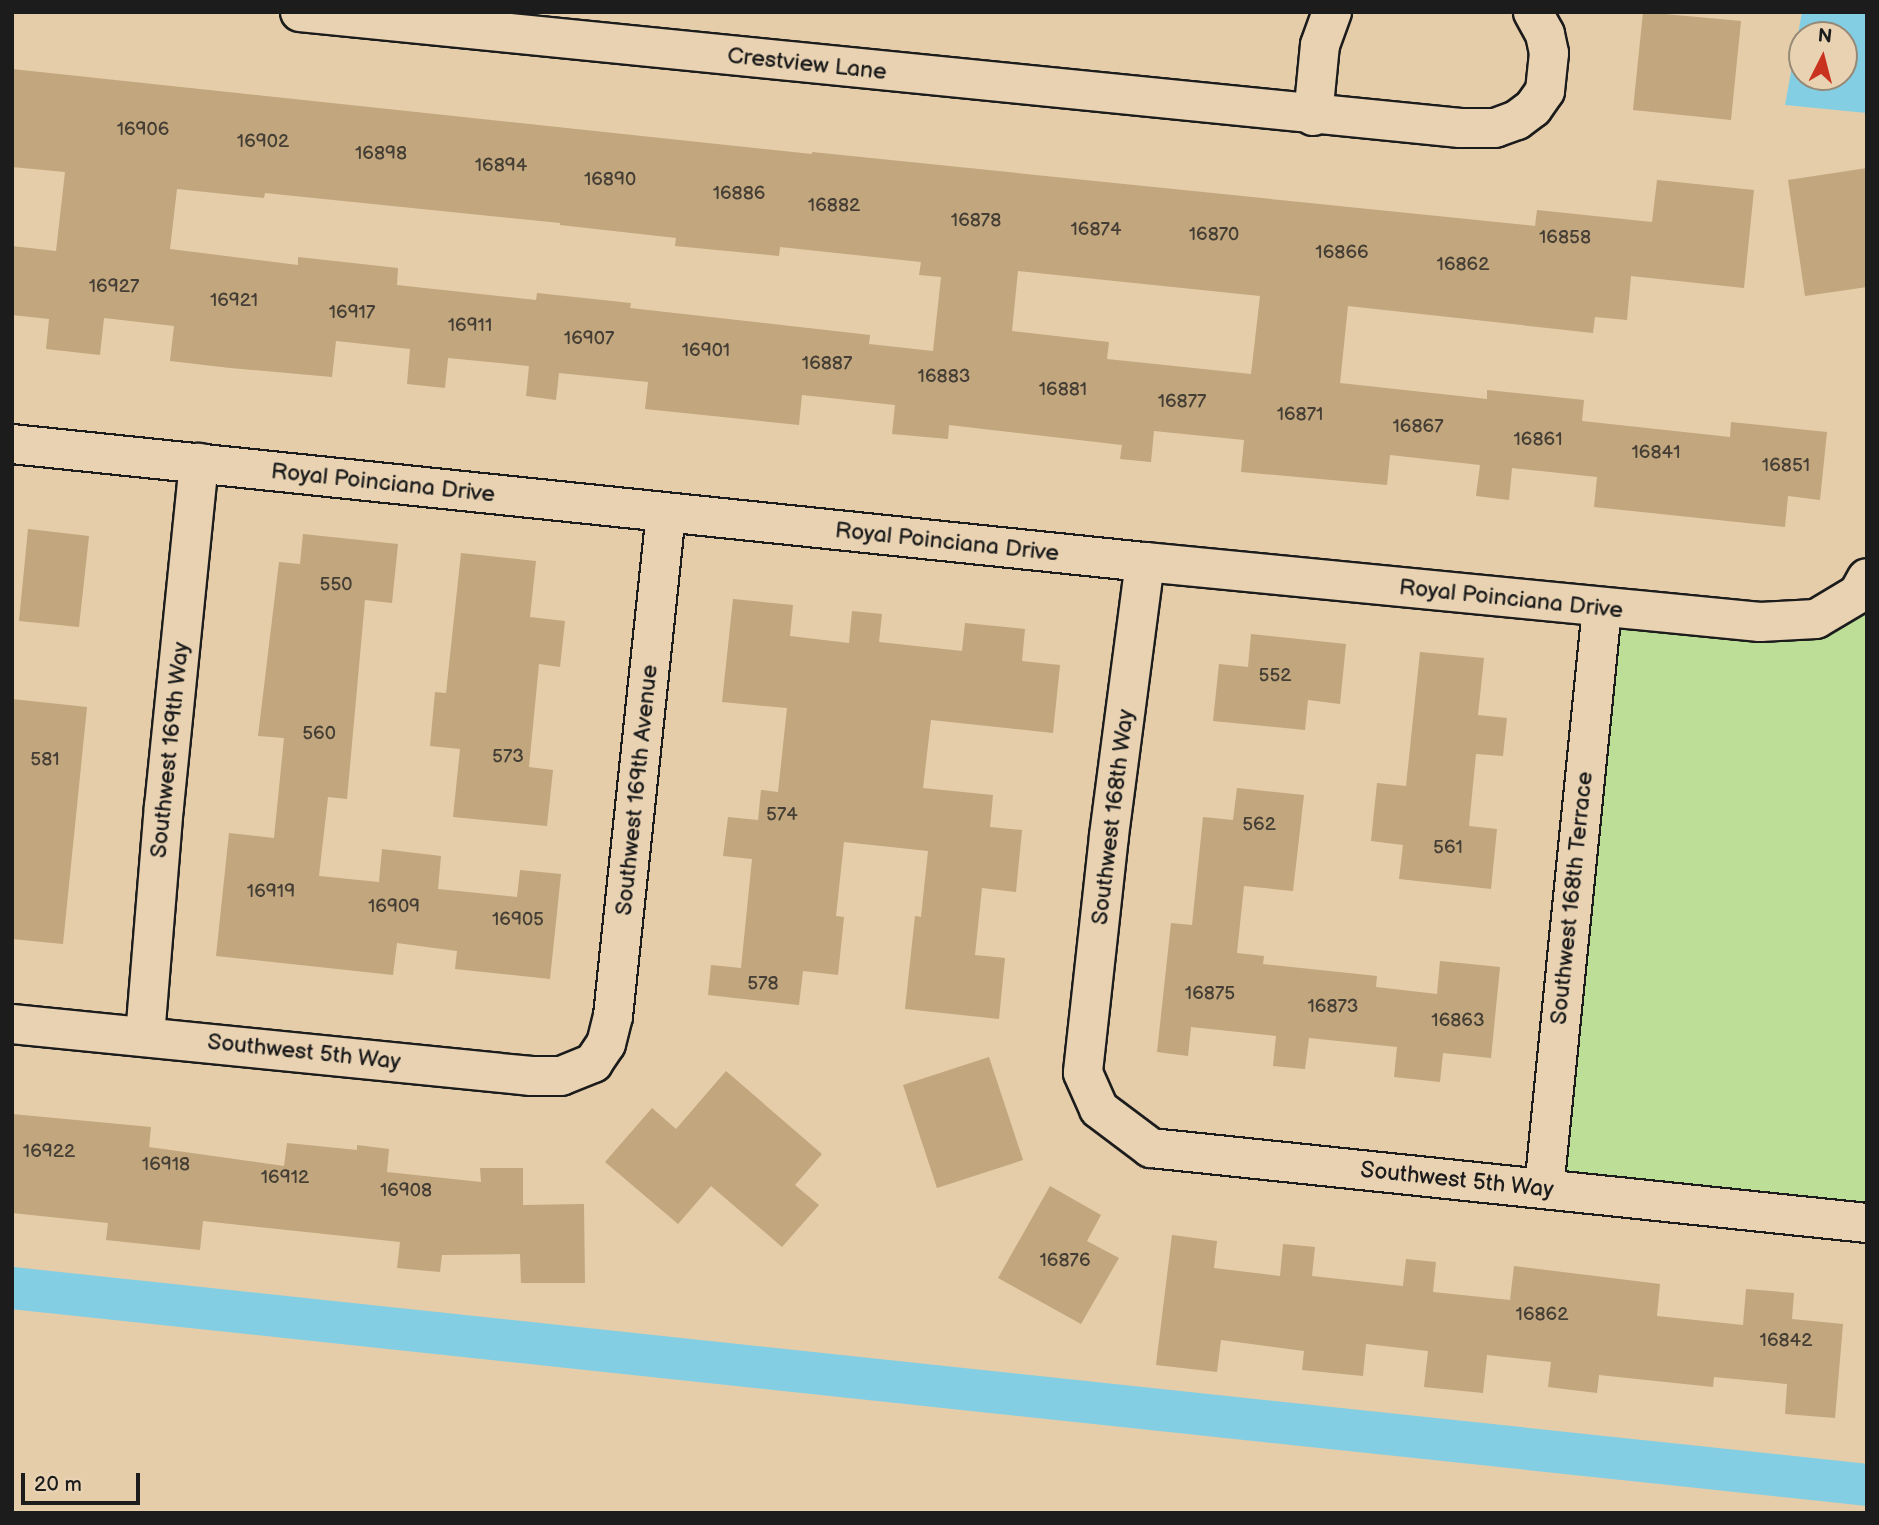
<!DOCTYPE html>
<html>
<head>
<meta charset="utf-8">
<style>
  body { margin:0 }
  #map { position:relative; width:1879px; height:1525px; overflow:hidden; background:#e5cdaa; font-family:"Balsamiq Sans",sans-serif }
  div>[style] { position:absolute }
  .green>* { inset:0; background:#bdde97 }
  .water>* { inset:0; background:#83cee3 }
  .canal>* { height:42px; margin:-21px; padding:0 21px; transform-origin:21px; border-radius:21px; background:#83cee3 }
  .building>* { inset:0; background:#c1a67e }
  .roads { filter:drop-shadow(2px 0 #1c1c1c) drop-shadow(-2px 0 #1c1c1c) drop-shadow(0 2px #1c1c1c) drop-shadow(0 -2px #1c1c1c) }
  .street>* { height:38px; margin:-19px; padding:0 19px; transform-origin:19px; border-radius:19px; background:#e8d2b2 }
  span { translate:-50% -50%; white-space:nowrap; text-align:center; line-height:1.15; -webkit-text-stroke:5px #e8d2b2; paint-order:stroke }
  .number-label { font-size:19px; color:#453e34 }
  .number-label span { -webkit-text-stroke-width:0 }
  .street-label { font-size:23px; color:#1c1c1c }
  .frame { position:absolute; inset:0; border:14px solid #1c1c1c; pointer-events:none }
  .north { position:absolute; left:1788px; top:21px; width:70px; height:70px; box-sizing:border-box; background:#e8d2b2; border:2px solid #968976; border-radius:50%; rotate:6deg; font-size:19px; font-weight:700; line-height:28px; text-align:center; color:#1c1c1c }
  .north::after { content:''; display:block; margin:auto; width:24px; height:32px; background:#c8321e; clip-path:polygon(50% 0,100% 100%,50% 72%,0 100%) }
  .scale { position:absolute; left:21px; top:1473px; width:119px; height:32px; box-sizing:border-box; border:4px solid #1c1c1c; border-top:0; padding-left:9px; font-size:21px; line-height:24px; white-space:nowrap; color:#1c1c1c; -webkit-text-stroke:5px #e8d2b2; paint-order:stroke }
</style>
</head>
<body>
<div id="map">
  <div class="green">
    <div style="clip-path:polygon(1867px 595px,1867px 1223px,1544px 1189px,1602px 608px,1760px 622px)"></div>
  </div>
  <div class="water">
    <div style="clip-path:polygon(evenodd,1802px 12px,1867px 12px,1867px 113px,1785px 105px,1802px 12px,1802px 35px,1844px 35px,1844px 77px,1802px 77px,1802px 35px)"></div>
  </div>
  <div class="canal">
    <div style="left:12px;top:1288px;width:1865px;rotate:6.06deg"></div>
  </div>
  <div class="building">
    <div style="clip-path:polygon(1643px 12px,1741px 21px,1731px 120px,1633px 110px)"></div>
    <div style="clip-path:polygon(evenodd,12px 69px,812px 154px,812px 152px,1535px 226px,1537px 210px,1652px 222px,1657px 180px,1754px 190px,1744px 288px,1631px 276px,1627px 320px,1595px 317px,1593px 333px,1348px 306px,1340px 383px,1487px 399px,1487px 390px,1584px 400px,1582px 421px,1730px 437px,1731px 422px,1827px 432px,1820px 500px,1788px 496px,1785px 527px,1594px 507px,1597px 477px,1512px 468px,1509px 500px,1476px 496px,1480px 465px,1390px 455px,1387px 485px,1241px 472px,1244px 440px,1154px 431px,1151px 462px,1120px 459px,1122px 445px,949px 425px,948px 439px,892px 434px,895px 405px,802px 395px,799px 425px,645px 409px,648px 382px,559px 373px,556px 400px,526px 396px,529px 366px,448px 358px,445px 388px,407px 384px,410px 349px,336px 341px,332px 377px,230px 368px,170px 361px,174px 326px,104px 318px,100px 355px,46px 349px,49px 319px,12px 315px,12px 246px,56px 251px,65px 172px,12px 167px,12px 69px,177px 189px,264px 198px,265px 193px,560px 223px,560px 225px,676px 238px,675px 246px,779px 256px,780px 247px,921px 262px,919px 275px,941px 277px,933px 351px,869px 344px,870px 335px,630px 308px,631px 303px,537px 293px,536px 300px,397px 285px,398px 268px,298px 257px,298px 265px,170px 249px,177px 189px,12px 69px,1018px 271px,1260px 296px,1251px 374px,1107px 359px,1109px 342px,1012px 331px,1018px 271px)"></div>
    <div style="clip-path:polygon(1867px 168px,1867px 287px,1805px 296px,1788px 180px)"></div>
    <div style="clip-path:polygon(28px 529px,89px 536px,79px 627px,19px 621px)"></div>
    <div style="clip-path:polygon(303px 534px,398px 544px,392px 603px,365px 600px,347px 799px,328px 797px,319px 876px,379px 882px,382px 849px,441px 856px,438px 889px,517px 897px,520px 870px,561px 874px,550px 979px,455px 969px,457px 951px,397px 943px,393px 975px,216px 956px,229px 833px,274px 838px,284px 738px,258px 736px,279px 562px,300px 564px)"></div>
    <div style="clip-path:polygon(461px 553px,536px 561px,530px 617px,565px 621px,560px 667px,539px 664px,529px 767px,553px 770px,547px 826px,453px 817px,460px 749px,430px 746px,435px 692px,446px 693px)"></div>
    <div style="clip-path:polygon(733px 599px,793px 605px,790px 636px,849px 643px,852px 611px,882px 614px,879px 642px,962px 651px,965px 623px,1025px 629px,1022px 661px,1060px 665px,1053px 733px,931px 720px,923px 788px,993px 795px,990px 827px,1022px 830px,1016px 892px,982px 888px,975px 955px,1005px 958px,999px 1019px,905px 1009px,915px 916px,921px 917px,928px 851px,844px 842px,836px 916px,844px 917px,838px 975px,803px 971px,799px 1005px,708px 995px,711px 965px,741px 968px,752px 859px,723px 856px,728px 817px,758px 820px,761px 790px,778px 792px,787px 708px,722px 702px)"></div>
    <div style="clip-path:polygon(1251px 634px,1346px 644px,1340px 704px,1308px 700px,1305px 730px,1213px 721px,1219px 664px,1248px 667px)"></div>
    <div style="clip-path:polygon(1420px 652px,1484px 658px,1478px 715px,1507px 718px,1503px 756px,1476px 754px,1469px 826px,1497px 829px,1491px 889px,1399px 879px,1403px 845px,1371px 841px,1377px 783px,1406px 786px)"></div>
    <div style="clip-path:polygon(12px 699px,87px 707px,63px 944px,12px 939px)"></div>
    <div style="clip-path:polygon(1237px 788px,1304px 795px,1293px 891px,1244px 886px,1237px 953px,1264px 956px,1263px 964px,1377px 976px,1376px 987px,1437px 994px,1440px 961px,1500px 967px,1491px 1058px,1443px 1053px,1440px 1082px,1394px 1077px,1397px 1047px,1309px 1038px,1305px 1069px,1273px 1066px,1276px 1036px,1191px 1027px,1188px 1056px,1157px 1052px,1171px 923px,1192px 925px,1203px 817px,1233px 820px)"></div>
    <div style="clip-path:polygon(989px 1057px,1023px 1160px,937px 1188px,903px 1085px)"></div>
    <div style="clip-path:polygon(726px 1071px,822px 1154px,795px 1185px,819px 1205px,782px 1247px,711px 1186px,678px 1224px,605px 1162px,652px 1108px,676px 1129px)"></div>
    <div style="clip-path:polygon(12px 1114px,151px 1127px,149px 1147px,284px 1166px,287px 1143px,357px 1150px,357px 1145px,389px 1149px,387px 1172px,481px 1182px,480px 1168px,523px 1168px,523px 1205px,584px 1204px,585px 1283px,521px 1283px,520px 1254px,442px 1255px,440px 1272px,397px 1268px,400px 1242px,203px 1221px,200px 1250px,106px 1240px,108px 1223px,12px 1213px)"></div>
    <div style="clip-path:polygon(1050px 1186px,1101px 1215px,1087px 1241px,1119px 1258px,1081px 1324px,998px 1278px)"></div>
    <div style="clip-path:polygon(1172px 1235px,1217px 1241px,1214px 1268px,1280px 1276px,1283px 1244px,1315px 1247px,1312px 1276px,1403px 1286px,1406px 1259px,1436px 1262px,1433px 1292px,1510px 1300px,1514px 1266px,1660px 1284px,1657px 1316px,1743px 1325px,1746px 1289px,1794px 1293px,1792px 1319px,1843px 1324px,1835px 1418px,1785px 1414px,1787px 1384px,1714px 1377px,1713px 1387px,1599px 1375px,1597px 1393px,1548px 1387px,1551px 1362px,1487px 1355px,1483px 1393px,1424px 1387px,1428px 1351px,1366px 1344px,1363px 1376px,1302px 1370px,1304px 1351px,1221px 1340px,1217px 1372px,1156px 1365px)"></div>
  </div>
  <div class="roads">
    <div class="street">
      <div style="left:300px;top:12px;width:1166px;rotate:5.71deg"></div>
      <div style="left:1460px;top:128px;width:35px"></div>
      <div style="left:1495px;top:128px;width:23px;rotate:-20deg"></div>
      <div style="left:1517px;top:120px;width:20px;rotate:-37deg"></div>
      <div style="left:1533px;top:108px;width:21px;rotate:-55deg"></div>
      <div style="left:1545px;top:91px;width:38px;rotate:-84deg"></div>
      <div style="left:1549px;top:53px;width:19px;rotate:-102deg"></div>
      <div style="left:1545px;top:34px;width:25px;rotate:-119deg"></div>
      <div style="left:1313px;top:116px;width:71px;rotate:-84.4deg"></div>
      <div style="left:1320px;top:45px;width:35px;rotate:-70deg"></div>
      <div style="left:12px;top:444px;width:1139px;rotate:5.95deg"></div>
      <div style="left:1145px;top:562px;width:618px;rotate:5.57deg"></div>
      <div style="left:1760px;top:622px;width:56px;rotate:-3.1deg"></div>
      <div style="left:1816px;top:619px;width:49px;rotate:-30.8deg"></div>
      <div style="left:1858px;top:594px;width:18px;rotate:-61deg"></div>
      <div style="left:1145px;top:562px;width:276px;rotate:97.5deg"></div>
      <div style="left:1109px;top:836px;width:238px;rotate:96.3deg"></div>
      <div style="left:1083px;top:1073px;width:39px;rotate:66deg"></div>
      <div style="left:1099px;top:1109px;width:65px;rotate:36.9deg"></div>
      <div style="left:1151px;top:1148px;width:720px;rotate:5.98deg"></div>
      <div style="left:12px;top:1024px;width:522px;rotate:5.72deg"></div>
      <div style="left:531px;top:1076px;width:30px"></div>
      <div style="left:561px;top:1076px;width:35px;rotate:-22deg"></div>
      <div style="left:593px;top:1063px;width:23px;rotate:-56deg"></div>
      <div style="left:606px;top:1044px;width:29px;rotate:-76deg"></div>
      <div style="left:613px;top:1016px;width:506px;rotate:-83.99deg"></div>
      <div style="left:145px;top:1036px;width:230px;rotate:-85.3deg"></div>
      <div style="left:164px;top:807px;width:346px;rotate:-84.2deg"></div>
      <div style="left:1544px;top:1189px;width:584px;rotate:-84.3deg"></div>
    </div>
  </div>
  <div class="number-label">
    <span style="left:143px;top:130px">16906</span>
    <span style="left:263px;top:142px">16902</span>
    <span style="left:381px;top:154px">16898</span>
    <span style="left:501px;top:166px">16894</span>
    <span style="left:610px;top:180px">16890</span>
    <span style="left:739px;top:194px">16886</span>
    <span style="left:834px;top:206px">16882</span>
    <span style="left:976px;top:221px">16878</span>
    <span style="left:1096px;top:230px">16874</span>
    <span style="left:1214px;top:235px">16870</span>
    <span style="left:1565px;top:238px">16858</span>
    <span style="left:1342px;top:253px">16866</span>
    <span style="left:1463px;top:265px">16862</span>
    <span style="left:114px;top:287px">16927</span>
    <span style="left:234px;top:301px">16921</span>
    <span style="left:352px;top:313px">16917</span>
    <span style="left:470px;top:326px">16911</span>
    <span style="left:589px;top:339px">16907</span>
    <span style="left:706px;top:351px">16901</span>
    <span style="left:827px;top:364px">16887</span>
    <span style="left:944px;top:377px">16883</span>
    <span style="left:1063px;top:390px">16881</span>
    <span style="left:1182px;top:402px">16877</span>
    <span style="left:1300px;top:415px">16871</span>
    <span style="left:1418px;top:427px">16867</span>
    <span style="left:1538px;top:440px">16861</span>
    <span style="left:1656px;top:453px">16841</span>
    <span style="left:1786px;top:466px">16851</span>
    <span style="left:336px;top:585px">550</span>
    <span style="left:1275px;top:676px">552</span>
    <span style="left:319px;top:734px">560</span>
    <span style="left:508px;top:757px">573</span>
    <span style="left:45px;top:760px">581</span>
    <span style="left:782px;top:815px">574</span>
    <span style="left:1259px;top:825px">562</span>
    <span style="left:1448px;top:848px">561</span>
    <span style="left:271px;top:892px">16919</span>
    <span style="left:394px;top:907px">16909</span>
    <span style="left:518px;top:920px">16905</span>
    <span style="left:763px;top:984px">578</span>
    <span style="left:1210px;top:994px">16875</span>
    <span style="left:1333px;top:1007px">16873</span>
    <span style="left:1458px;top:1021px">16863</span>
    <span style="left:49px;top:1152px">16922</span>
    <span style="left:166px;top:1165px">16918</span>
    <span style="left:285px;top:1178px">16912</span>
    <span style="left:406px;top:1191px">16908</span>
    <span style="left:1065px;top:1261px">16876</span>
    <span style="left:1542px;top:1315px">16862</span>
    <span style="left:1786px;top:1341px">16842</span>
  </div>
  <div class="street-label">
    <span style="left:807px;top:64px;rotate:6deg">Crestview Lane</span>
    <span style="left:383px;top:483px;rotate:6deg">Royal Poinciana Drive</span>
    <span style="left:947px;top:542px;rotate:6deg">Royal Poinciana Drive</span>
    <span style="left:1511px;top:599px;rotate:6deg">Royal Poinciana Drive</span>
    <span style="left:170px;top:750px;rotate:-84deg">Southwest 169th Way</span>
    <span style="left:637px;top:790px;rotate:-84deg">Southwest 169th Avenue</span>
    <span style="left:1113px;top:817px;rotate:-83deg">Southwest 168th Way</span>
    <span style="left:1572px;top:898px;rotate:-84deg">Southwest 168th Terrace</span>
    <span style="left:304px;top:1052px;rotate:6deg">Southwest 5th Way</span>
    <span style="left:1457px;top:1180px;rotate:6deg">Southwest 5th Way</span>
  </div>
  <div class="frame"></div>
  <div class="north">N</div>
  <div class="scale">20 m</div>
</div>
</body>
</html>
